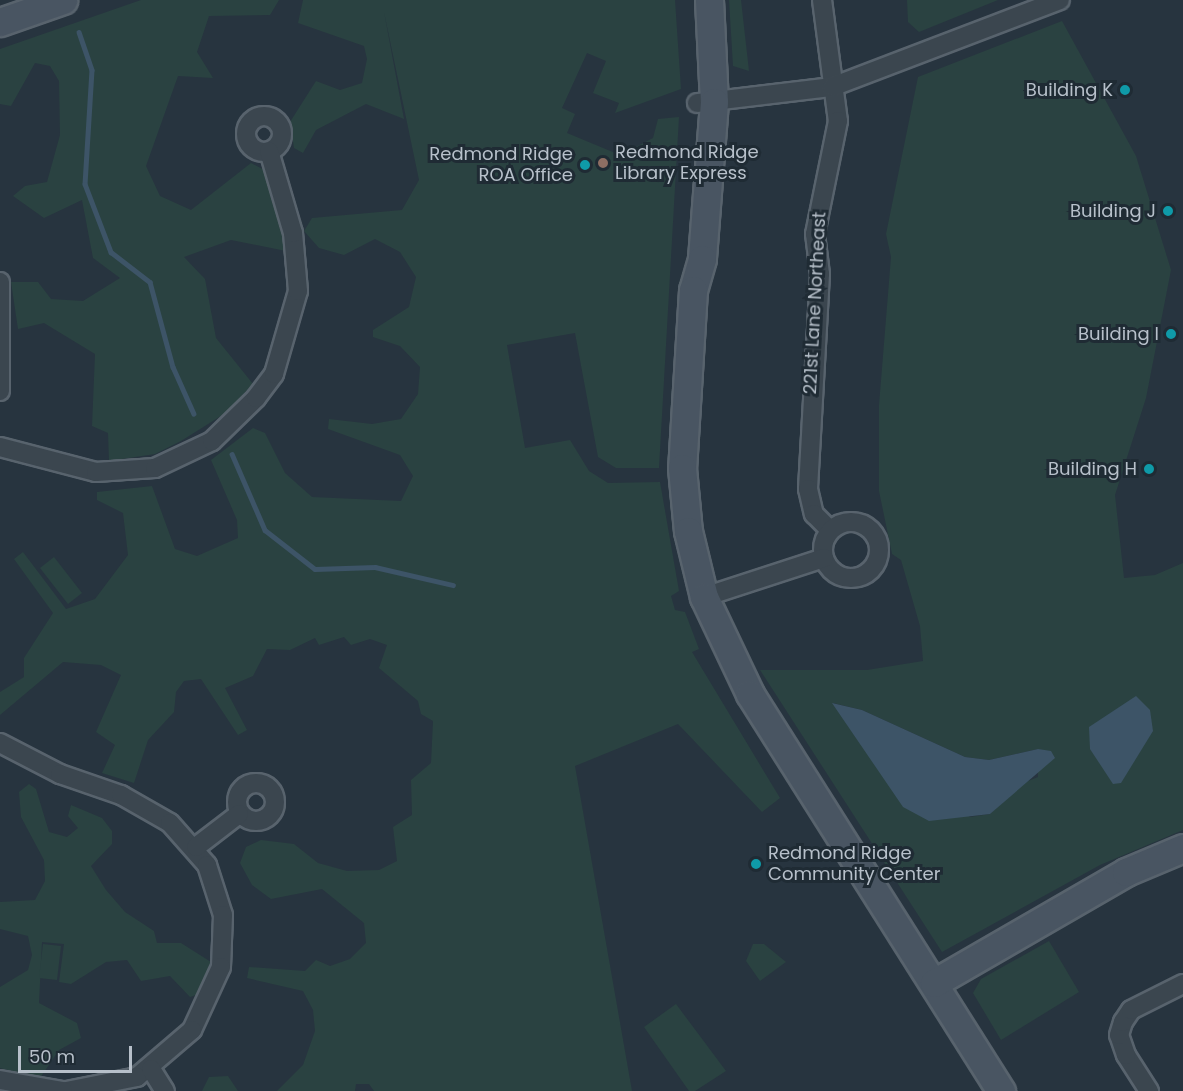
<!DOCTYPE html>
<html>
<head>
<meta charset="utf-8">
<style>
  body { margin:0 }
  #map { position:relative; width:1183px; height:1091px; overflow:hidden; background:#27343f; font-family:Poppins,sans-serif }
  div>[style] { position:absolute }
  .green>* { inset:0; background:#2a4241 }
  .water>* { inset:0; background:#3d5467 }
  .stream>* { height:4.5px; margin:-2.25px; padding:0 2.25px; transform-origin:2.25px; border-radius:2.25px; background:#3d5467 }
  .roads { filter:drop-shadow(2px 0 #58636d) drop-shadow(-2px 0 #58636d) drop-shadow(0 2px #58636d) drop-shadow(0 -2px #58636d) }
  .street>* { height:18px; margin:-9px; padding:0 9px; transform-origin:9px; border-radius:9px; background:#3b464f }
  .street>.ring { margin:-9px; padding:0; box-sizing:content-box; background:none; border:18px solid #3b464f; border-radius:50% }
  .secondary>* { height:27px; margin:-13.5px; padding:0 13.5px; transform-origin:13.5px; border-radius:13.5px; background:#495562 }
  .dots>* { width:16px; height:16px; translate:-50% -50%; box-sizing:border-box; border:3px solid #1f2b34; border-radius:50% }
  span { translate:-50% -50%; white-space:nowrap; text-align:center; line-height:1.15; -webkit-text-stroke:6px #1f2b34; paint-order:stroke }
  .poi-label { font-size:18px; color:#b7c0ca }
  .right { translate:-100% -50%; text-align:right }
  .left { translate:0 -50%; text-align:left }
  .street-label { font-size:18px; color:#b7c0ca }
  .scale { position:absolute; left:18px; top:1046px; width:114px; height:27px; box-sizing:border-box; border:3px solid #b7c0ca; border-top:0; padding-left:8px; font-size:18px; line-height:21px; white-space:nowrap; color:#b7c0ca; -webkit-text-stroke:4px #1f2b34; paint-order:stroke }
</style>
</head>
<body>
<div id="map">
  <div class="green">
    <div style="clip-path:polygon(141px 0,279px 0,270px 15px,209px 16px,197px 52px,213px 78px,178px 76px,146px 166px,160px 196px,191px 210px,251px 163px,268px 172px,286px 251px,231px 240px,184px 257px,205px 279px,216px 338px,253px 384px,224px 414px,181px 441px,155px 454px,109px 461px,108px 433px,92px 426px,95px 354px,44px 323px,18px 329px,11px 282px,38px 282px,51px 299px,83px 301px,120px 278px,93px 258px,82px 200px,44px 218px,13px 196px,25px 186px,47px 182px,60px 135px,59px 81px,50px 66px,35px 63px,11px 106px,0 104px,0 49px)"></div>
    <div style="clip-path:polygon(303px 0,675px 0,681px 89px,615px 113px,619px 103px,593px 93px,606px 61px,587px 53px,562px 108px,575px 114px,567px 133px,620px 155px,653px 138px,658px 119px,679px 117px,659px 468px,616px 468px,598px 457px,575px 333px,507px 345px,525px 448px,570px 440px,589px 471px,608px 483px,660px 482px,679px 591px,671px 596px,675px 610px,685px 612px,699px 649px,692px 652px,780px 798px,762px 812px,678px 724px,575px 766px,632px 1091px,374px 1091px,369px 1084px,356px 1084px,355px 1091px,277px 1091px,303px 1065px,315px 1031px,313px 1010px,303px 991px,247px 978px,249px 967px,305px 971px,316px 960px,330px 966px,350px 959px,366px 943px,364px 923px,322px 889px,271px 899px,252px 885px,240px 863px,246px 847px,261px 840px,294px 844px,318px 863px,347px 871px,379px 870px,397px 861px,393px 827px,412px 815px,411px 780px,431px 763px,433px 721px,421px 714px,418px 701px,379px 668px,387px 645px,370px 639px,351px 645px,344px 637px,319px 645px,315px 638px,290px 650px,267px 649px,253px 676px,225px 688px,247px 730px,238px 735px,201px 679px,184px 681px,176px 692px,174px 712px,148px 740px,134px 783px,102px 773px,115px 745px,96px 732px,121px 675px,101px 665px,63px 662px,0 715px,0 692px,24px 677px,24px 658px,53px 613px,14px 559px,23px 552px,66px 609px,95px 599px,128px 555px,123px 513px,97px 500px,97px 492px,152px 486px,175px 549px,197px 556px,238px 538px,237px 520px,211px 460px,253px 428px,265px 433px,285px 473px,312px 497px,401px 501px,413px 476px,400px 455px,328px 429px,329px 419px,372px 424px,401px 419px,418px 394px,420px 367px,400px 346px,373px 337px,373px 330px,409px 307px,416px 277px,400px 252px,375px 239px,344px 255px,319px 248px,304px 231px,312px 218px,402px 210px,419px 180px,384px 12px,404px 119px,366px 104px,316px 130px,303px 153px,294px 148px,290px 122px,316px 81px,340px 90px,362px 83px,367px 59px,364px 46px,298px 23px)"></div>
    <div style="clip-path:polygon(729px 0,741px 0,749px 71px,733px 66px)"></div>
    <div style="clip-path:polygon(907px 0,998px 0,919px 32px,908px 22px)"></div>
    <div style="clip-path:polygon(evenodd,1062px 21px,1136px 156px,1171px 270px,1146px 398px,1115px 495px,1124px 578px,1155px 575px,1183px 563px,1183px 830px,1100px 865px,942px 952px,760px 670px,867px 670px,923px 661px,920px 626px,901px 560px,892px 554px,879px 491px,879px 405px,891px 257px,886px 234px,918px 77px,1062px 21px,833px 703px,862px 710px,965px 757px,989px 760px,1038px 749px,1038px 777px,1023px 783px,990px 814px,970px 817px,833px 703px)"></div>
    <div style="clip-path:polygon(54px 557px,82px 593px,68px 604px,40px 568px)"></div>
    <div style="clip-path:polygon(29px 784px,36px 789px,49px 832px,67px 837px,78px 828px,68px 816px,71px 805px,102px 818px,112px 831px,112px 844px,91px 866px,106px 890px,125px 912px,154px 931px,157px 943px,181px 943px,211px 962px,205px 992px,190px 997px,170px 976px,141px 981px,127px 960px,106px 962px,71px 984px,59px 982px,64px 944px,42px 942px,39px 1003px,77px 1023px,81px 1038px,59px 1050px,40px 1078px,0 1068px,0 987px,28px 970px,32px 955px,28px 936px,0 929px,0 902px,35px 900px,45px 881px,44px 860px,21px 817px,19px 792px)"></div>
    <div style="clip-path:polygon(1049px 941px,1079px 992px,1001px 1040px,973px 993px,981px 979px)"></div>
    <div style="clip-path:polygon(43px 944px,61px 946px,57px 980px,39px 978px)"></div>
    <div style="clip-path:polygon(753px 944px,764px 944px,786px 962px,760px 981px,746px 961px)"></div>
    <div style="clip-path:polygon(676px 1004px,726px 1071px,695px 1091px,689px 1091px,644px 1027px)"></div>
    <div style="clip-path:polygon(228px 1076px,238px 1091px,202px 1091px,209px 1077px)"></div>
  </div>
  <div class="water">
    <div style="clip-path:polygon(1136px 696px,1150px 710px,1153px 731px,1121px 783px,1113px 784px,1090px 749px,1089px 727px)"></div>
    <div style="clip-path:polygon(832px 703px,862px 710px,965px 757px,989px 760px,1038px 749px,1051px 751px,1055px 758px,990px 814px,929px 821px,903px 807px)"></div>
  </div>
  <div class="stream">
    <div style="left:79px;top:32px;width:40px;rotate:71.1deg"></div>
    <div style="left:92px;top:70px;width:114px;rotate:93.5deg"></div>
    <div style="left:85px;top:184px;width:73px;rotate:69.1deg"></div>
    <div style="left:111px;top:252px;width:49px;rotate:37.6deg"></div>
    <div style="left:150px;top:282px;width:88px;rotate:74.9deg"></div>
    <div style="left:173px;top:367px;width:51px;rotate:65.9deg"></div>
    <div style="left:232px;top:454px;width:83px;rotate:66.5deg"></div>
    <div style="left:265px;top:530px;width:63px;rotate:38deg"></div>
    <div style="left:315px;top:569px;width:60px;rotate:-1.9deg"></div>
    <div style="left:375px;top:567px;width:80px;rotate:13deg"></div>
  </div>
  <div class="roads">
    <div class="street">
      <div style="left:822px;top:0;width:122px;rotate:82.5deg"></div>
      <div style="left:838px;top:121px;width:115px;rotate:101.5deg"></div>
      <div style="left:815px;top:234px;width:40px;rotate:82.9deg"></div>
      <div style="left:820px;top:274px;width:215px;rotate:93.2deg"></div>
      <div style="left:808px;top:489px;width:26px;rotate:77deg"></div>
      <div style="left:814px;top:514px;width:23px;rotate:45deg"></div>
      <div style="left:697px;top:103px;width:136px;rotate:-6.8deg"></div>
      <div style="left:832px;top:87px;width:244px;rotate:-20.9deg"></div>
      <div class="ring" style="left:246px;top:116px;width:18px;height:18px"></div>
      <div style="left:0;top:282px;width:109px;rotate:90deg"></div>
      <div style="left:0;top:447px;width:99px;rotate:14.6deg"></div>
      <div style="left:96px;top:472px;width:59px;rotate:-3.9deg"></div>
      <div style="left:155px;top:468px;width:63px;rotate:-25.3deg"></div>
      <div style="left:212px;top:441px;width:62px;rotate:-44.3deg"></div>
      <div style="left:256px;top:398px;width:30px;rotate:-53deg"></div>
      <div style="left:274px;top:374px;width:86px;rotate:-73.9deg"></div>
      <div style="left:298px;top:291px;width:58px;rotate:-94.9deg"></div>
      <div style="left:293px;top:233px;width:85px;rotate:-106.3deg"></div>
      <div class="ring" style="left:823px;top:522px;width:38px;height:38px"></div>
      <div style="left:704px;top:597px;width:126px;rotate:-18deg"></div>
      <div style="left:0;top:743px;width:68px;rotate:27.3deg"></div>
      <div style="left:60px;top:774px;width:65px;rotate:19deg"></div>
      <div style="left:121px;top:795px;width:56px;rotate:29.7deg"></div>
      <div style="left:170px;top:823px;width:56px;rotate:48.6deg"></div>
      <div style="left:207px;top:865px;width:52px;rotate:72.3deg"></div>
      <div style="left:223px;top:915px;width:52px;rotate:92.2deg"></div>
      <div style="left:221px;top:967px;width:69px;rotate:114.7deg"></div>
      <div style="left:192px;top:1030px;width:72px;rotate:139.5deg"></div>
      <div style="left:137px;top:1077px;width:72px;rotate:168.8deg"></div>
      <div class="ring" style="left:237px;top:783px;width:20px;height:20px"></div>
      <div style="left:196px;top:847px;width:54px;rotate:-37.5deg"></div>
      <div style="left:151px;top:1069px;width:26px;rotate:58deg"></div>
      <div style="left:0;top:1080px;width:64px;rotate:9.9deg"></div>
      <div style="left:1149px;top:1091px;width:43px;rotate:-122.6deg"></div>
      <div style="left:1126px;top:1055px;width:21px;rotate:-109deg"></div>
      <div style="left:1119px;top:1035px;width:14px;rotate:-73deg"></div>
      <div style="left:1123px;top:1022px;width:14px;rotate:-56deg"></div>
      <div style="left:1131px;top:1010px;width:58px;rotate:-26.6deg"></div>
    </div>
    <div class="secondary">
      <div style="left:709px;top:0;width:102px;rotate:87.2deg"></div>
      <div style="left:714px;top:102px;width:157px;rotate:94.4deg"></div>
      <div style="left:702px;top:259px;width:32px;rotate:106deg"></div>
      <div style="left:693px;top:290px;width:178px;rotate:93.5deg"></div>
      <div style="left:682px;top:468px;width:63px;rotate:84.6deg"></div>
      <div style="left:688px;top:531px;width:68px;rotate:76.4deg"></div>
      <div style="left:704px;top:597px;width:107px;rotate:64.6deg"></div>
      <div style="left:750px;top:694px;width:470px;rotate:57.7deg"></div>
      <div style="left:0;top:22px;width:67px;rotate:-19.2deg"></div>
      <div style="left:934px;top:983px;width:222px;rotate:-30deg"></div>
      <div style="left:1126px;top:872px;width:62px;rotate:-22.8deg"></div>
    </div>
  </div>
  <div class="dots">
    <div style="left:1125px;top:90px;background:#0f9aa8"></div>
    <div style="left:603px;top:163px;background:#8d6e63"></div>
    <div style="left:585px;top:165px;background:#0f9aa8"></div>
    <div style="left:1168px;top:211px;background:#0f9aa8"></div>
    <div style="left:1171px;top:334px;background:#0f9aa8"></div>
    <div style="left:1149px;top:469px;background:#0f9aa8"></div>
    <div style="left:756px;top:864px;background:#0f9aa8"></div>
  </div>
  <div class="poi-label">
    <span class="right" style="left:1113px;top:90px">Building K</span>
    <span class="left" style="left:615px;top:163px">Redmond Ridge<br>Library Express</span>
    <span class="right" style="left:573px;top:165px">Redmond Ridge<br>ROA Office</span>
    <span class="right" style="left:1156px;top:211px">Building J</span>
    <span class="right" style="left:1159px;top:334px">Building I</span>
    <span class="right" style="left:1137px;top:469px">Building H</span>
    <span class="left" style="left:768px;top:864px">Redmond Ridge<br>Community Center</span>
  </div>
  <div class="street-label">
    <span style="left:815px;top:303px;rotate:-87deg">221st Lane Northeast</span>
  </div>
  <div class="scale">50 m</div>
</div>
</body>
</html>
